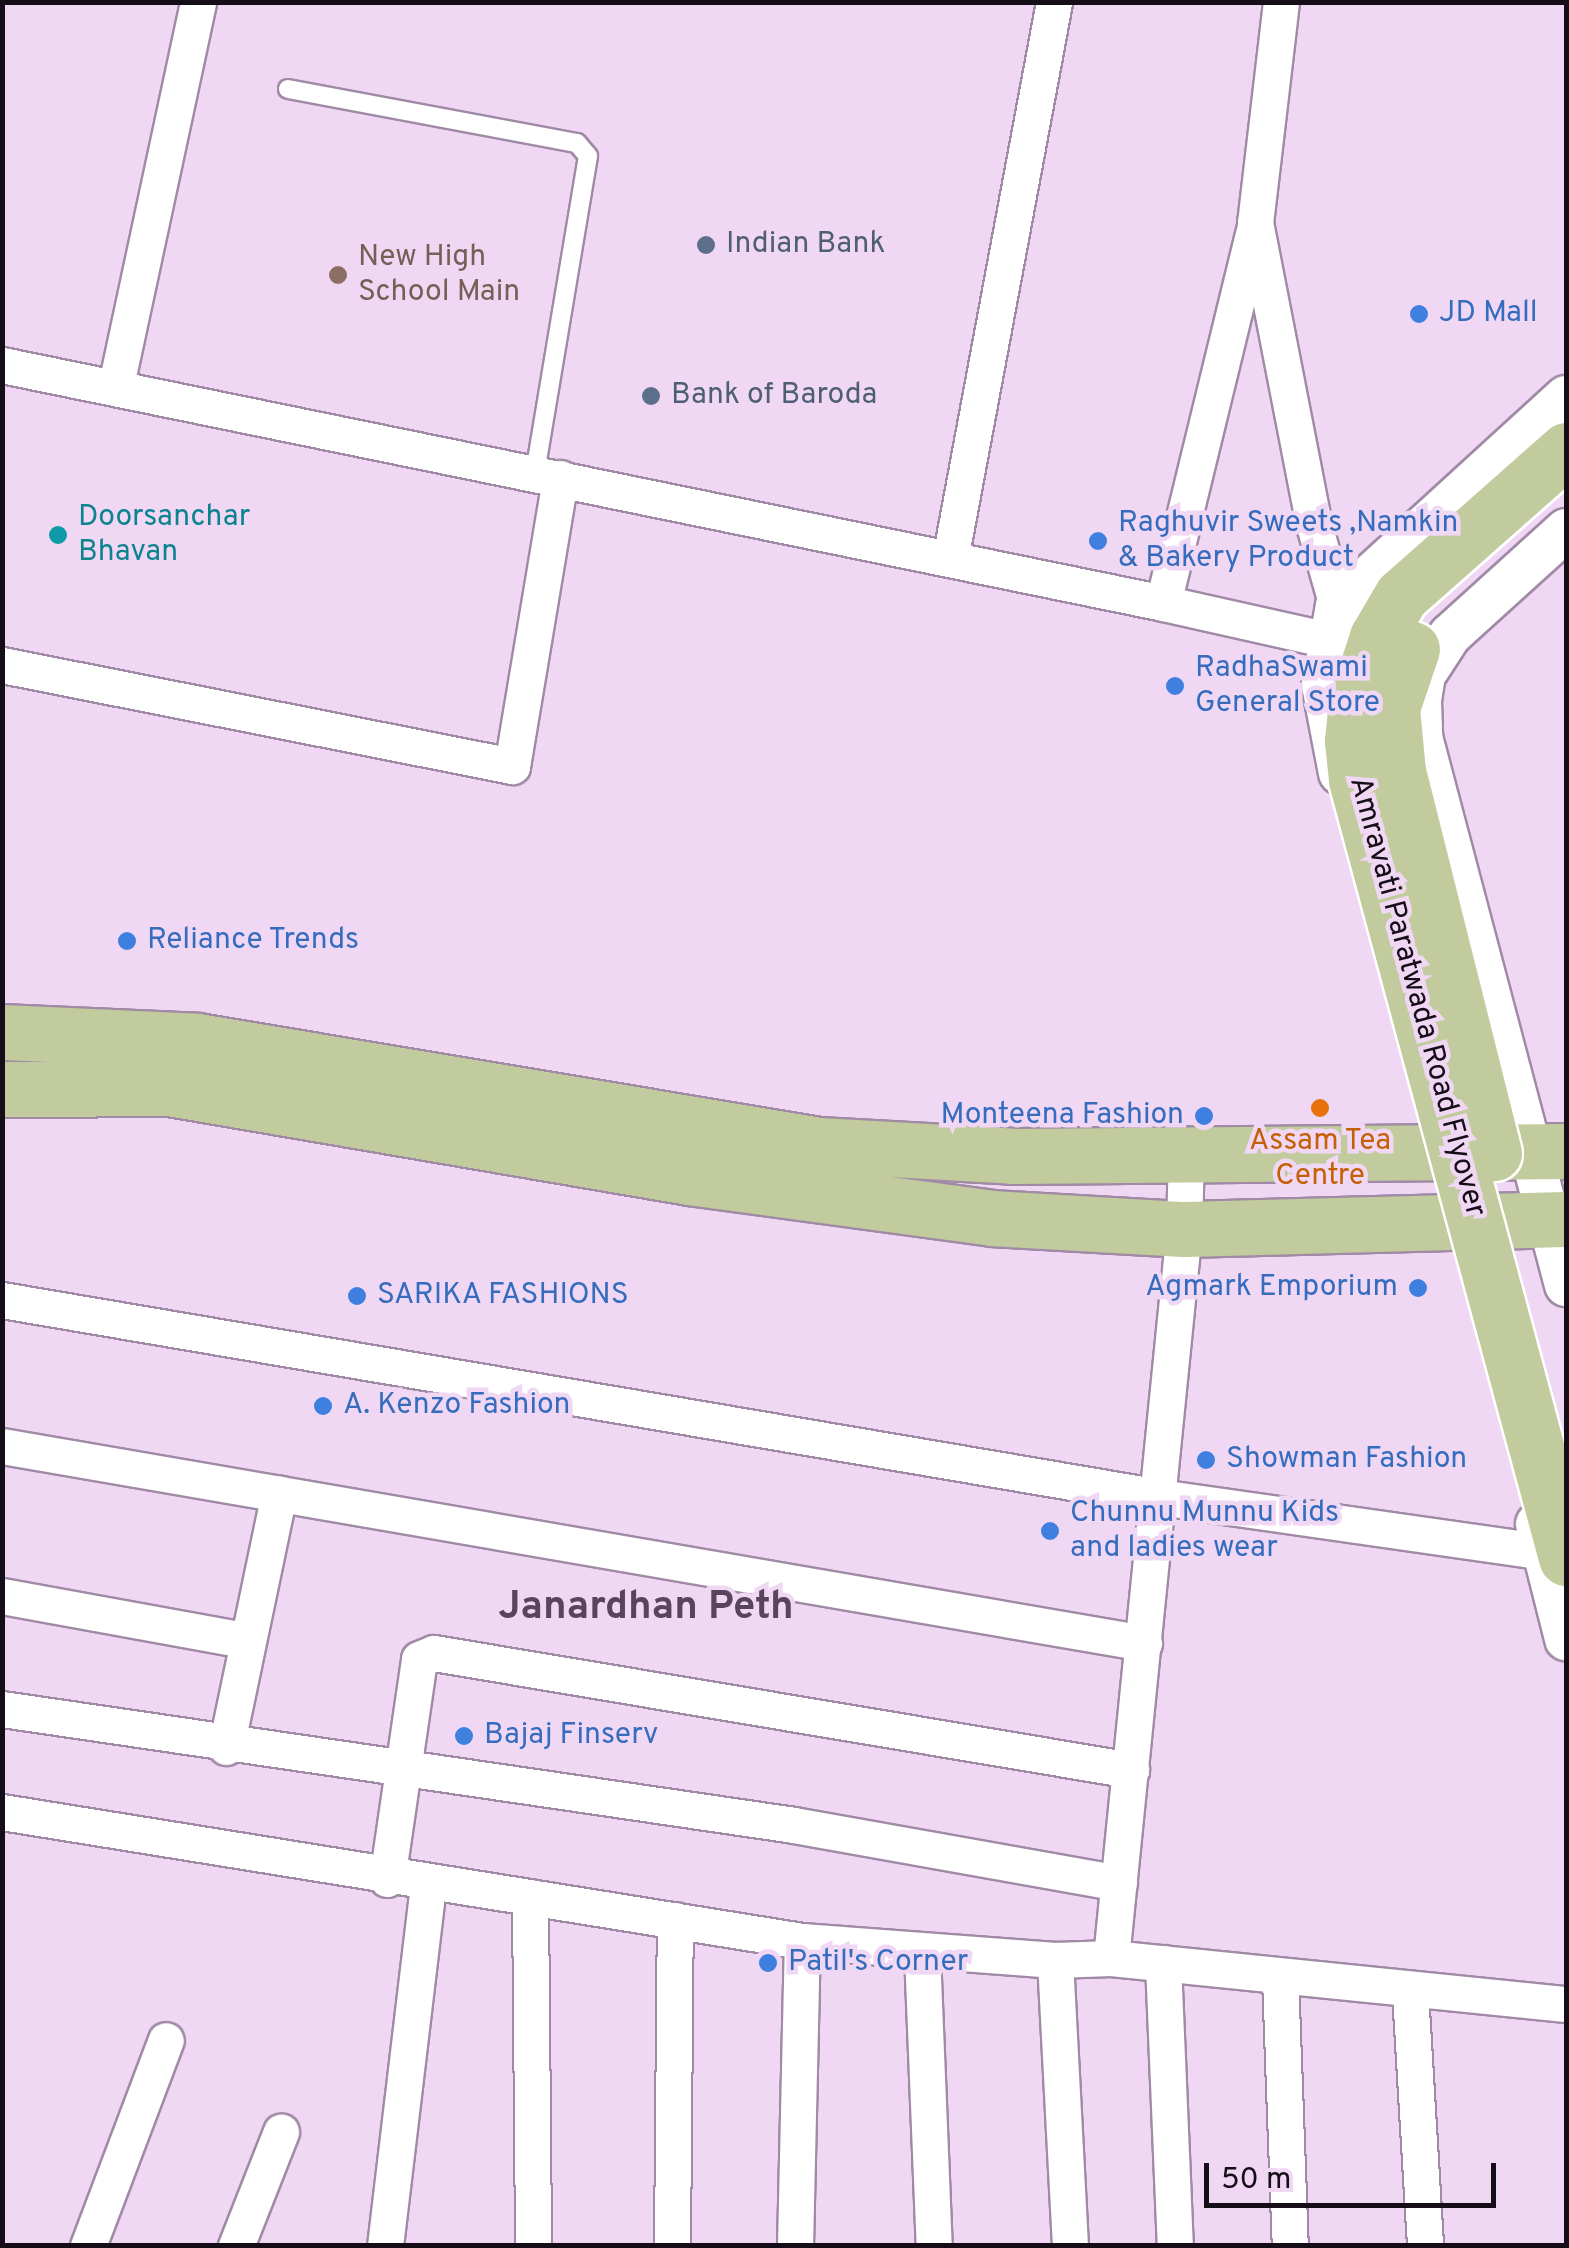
<!DOCTYPE html>
<html>
<head>
<meta charset="utf-8">
<style>
  body { margin:0 }
  #map { position:relative; width:1569px; height:2248px; overflow:hidden; background:#f0d8f4; font-family:Overpass,sans-serif }
  div>[style] { position:absolute }
  .roads { filter:drop-shadow(2px 0 #a08aa5) drop-shadow(-2px 0 #a08aa5) drop-shadow(0 2px #a08aa5) drop-shadow(0 -2px #a08aa5) }
  .service>* { height:18px; margin:-9px; padding:0 9px; transform-origin:9px; border-radius:9px; background:#fff }
  .minor>* { height:35px; margin:-17.5px; padding:0 17.5px; transform-origin:17.5px; border-radius:17.5px; background:#fff }
  .tertiary>* { height:42px; margin:-21px; padding:0 21px; transform-origin:21px; border-radius:21px; background:#fff }
  .primary>* { height:55px; margin:-27.5px; padding:0 27.5px; transform-origin:27.5px; border-radius:27.5px; background:#c1cb9e }
  .bridges { filter:drop-shadow(2px 0 #fff) drop-shadow(-2px 0 #fff) drop-shadow(0 2px #fff) drop-shadow(0 -2px #fff) }
  .primary-bridge>* { height:55px; margin:-27.5px; padding:0 27.5px; transform-origin:27.5px; border-radius:27.5px; background:#c1cb9e }
  .dots>* { width:28px; height:28px; translate:-50% -50%; box-sizing:border-box; border:5px solid #f0d8f4; border-radius:50% }
  span { translate:-50% -50%; white-space:nowrap; text-align:center; line-height:1.15; -webkit-text-stroke:9px #f0d8f4; paint-order:stroke }
  .service-label { font-size:30px; color:#4e5e75 }
  .left { translate:0 -50%; text-align:left }
  .education-label { font-size:30px; color:#785e54 }
  .shop-label { font-size:30px; color:#366cbe }
  .right { translate:-100% -50%; text-align:right }
  .culture-label { font-size:30px; color:#0d838f }
  .street-label { font-size:30px; color:#150d17 }
  .food-label { font-size:30px; color:#c56008 }
  .district-label { font-size:40px; color:#58445c; font-weight:700 }
  .frame { position:absolute; inset:0; border:5px solid #150d17; pointer-events:none }
  .scale { position:absolute; left:1204px; top:2163px; width:292px; height:45px; box-sizing:border-box; border:5px solid #150d17; border-top:0; padding-left:12px; font-size:30px; line-height:35px; white-space:nowrap; color:#150d17; -webkit-text-stroke:8px #f0d8f4; paint-order:stroke }
</style>
</head>
<body>
<div id="map">
  <div class="roads">
    <div class="service">
      <div style="left:288px;top:89px;width:294px;rotate:10.6deg"></div>
      <div style="left:577px;top:143px;width:17px;rotate:50deg"></div>
      <div style="left:588px;top:156px;width:321px;rotate:99.5deg"></div>
    </div>
    <div class="minor">
      <div style="left:1281px;top:2px;width:222px;rotate:96.7deg"></div>
      <div style="left:1255px;top:222px;width:309px;rotate:79deg"></div>
      <div style="left:1314px;top:525px;width:84px;rotate:74.1deg"></div>
      <div style="left:2px;top:365px;width:1185px;rotate:11.58deg"></div>
      <div style="left:1163px;top:603px;width:169px;rotate:12.6deg"></div>
      <div style="left:1328px;top:640px;width:30px;rotate:34deg"></div>
      <div style="left:116px;top:385px;width:392px;rotate:-77.9deg"></div>
      <div style="left:950px;top:559px;width:567px;rotate:-79.42deg"></div>
      <div style="left:1163px;top:603px;width:381px;rotate:-76.3deg"></div>
      <div style="left:2px;top:665px;width:520px;rotate:11.2deg"></div>
      <div style="left:512px;top:766px;width:292px;rotate:-80.5deg"></div>
      <div style="left:2px;top:1300px;width:1174px;rotate:9.66deg"></div>
      <div style="left:1159px;top:1497px;width:390px;rotate:8.1deg"></div>
      <div style="left:2px;top:1446px;width:1159px;rotate:9.79deg"></div>
      <div style="left:2px;top:1596px;width:246px;rotate:10.3deg"></div>
      <div style="left:2px;top:1709px;width:800px;rotate:8.33deg"></div>
      <div style="left:794px;top:1825px;width:330px;rotate:10.1deg"></div>
      <div style="left:226px;top:1747px;width:259px;rotate:-78.2deg"></div>
      <div style="left:2px;top:1812px;width:810px;rotate:9.16deg"></div>
      <div style="left:802px;top:1941px;width:254px;rotate:4.3deg"></div>
      <div style="left:1055px;top:1960px;width:56px;rotate:-2deg"></div>
      <div style="left:1111px;top:1958px;width:457px;rotate:5.8deg"></div>
      <div style="left:387px;top:1879px;width:222px;rotate:-81.7deg"></div>
      <div style="left:419px;top:1659px;width:16px;rotate:-22deg"></div>
      <div style="left:434px;top:1653px;width:707px;rotate:9.53deg"></div>
      <div style="left:530px;top:1897px;width:349px;rotate:89.5deg"></div>
      <div style="left:922px;top:1953px;width:293px;rotate:87.7deg"></div>
      <div style="left:1111px;top:1958px;width:733px;rotate:-84.28deg"></div>
      <div style="left:1184px;top:1229px;width:76px;rotate:-88.5deg"></div>
      <div style="left:1055px;top:1960px;width:286px;rotate:87deg"></div>
      <div style="left:1163px;top:1963px;width:283px;rotate:87.6deg"></div>
      <div style="left:1280px;top:1978px;width:268px;rotate:87.9deg"></div>
      <div style="left:1410px;top:1992px;width:254px;rotate:86.6deg"></div>
      <div style="left:88px;top:2246px;width:220px;rotate:-69.3deg"></div>
      <div style="left:236px;top:2246px;width:123px;rotate:-68.5deg"></div>
      <div style="left:385px;top:2246px;width:363px;rotate:-83.2deg"></div>
      <div style="left:672px;top:2246px;width:326px;rotate:-89.5deg"></div>
      <div style="left:795px;top:2246px;width:305px;rotate:-88.7deg"></div>
    </div>
    <div class="tertiary">
      <div style="left:1566px;top:530px;width:156px;rotate:137.8deg"></div>
      <div style="left:1450px;top:635px;width:48px;rotate:123deg"></div>
      <div style="left:1424px;top:675px;width:26px;rotate:99deg"></div>
      <div style="left:1420px;top:701px;width:36px;rotate:88deg"></div>
      <div style="left:1421px;top:737px;width:567px;rotate:75.18deg"></div>
      <div style="left:1340px;top:773px;width:90px;rotate:-100.9deg"></div>
      <div style="left:1323px;top:685px;width:80px;rotate:-80deg"></div>
      <div style="left:1337px;top:606px;width:310px;rotate:-42.4deg"></div>
      <div style="left:1537px;top:1524px;width:119px;rotate:75.8deg"></div>
    </div>
    <div class="primary">
      <div style="left:2px;top:1032px;width:195px;rotate:2.6deg"></div>
      <div style="left:197px;top:1041px;width:631px;rotate:9.49deg"></div>
      <div style="left:819px;top:1145px;width:194px;rotate:3.2deg"></div>
      <div style="left:1013px;top:1156px;width:553px;rotate:-0.52deg"></div>
      <div style="left:2px;top:1089px;width:167px;rotate:-0.3deg"></div>
      <div style="left:169px;top:1088px;width:528px;rotate:9.71deg"></div>
      <div style="left:689px;top:1177px;width:305px;rotate:7.7deg"></div>
      <div style="left:991px;top:1218px;width:193px;rotate:3.3deg"></div>
      <div style="left:1184px;top:1229px;width:382px;rotate:-1.5deg"></div>
    </div>
  </div>
  <div class="bridges">
    <div class="primary-bridge">
      <div style="left:1566px;top:450px;width:220px;rotate:138.5deg"></div>
      <div style="left:1401px;top:596px;width:48px;rotate:120.3deg"></div>
      <div style="left:1377px;top:637px;width:67px;rotate:108.2deg"></div>
      <div style="left:1356px;top:701px;width:40px;rotate:95.7deg"></div>
      <div style="left:1352px;top:741px;width:39px;rotate:84deg"></div>
      <div style="left:1356px;top:780px;width:806px;rotate:74.89deg"></div>
      <div style="left:1412px;top:649px;width:62px;rotate:108.7deg"></div>
      <div style="left:1392px;top:708px;width:63px;rotate:84.6deg"></div>
      <div style="left:1398px;top:771px;width:394px;rotate:75.9deg"></div>
    </div>
  </div>
  <div class="dots">
    <div style="left:706px;top:245px;background:#5c6f8a"></div>
    <div style="left:338px;top:275px;background:#8d6e63"></div>
    <div style="left:1419px;top:314px;background:#3f7fe0"></div>
    <div style="left:651px;top:396px;background:#5c6f8a"></div>
    <div style="left:58px;top:535px;background:#0f9aa8"></div>
    <div style="left:1098px;top:541px;background:#3f7fe0"></div>
    <div style="left:1175px;top:686px;background:#3f7fe0"></div>
    <div style="left:127px;top:941px;background:#3f7fe0"></div>
    <div style="left:1320px;top:1108px;background:#e8710a"></div>
    <div style="left:1204px;top:1116px;background:#3f7fe0"></div>
    <div style="left:1418px;top:1288px;background:#3f7fe0"></div>
    <div style="left:357px;top:1296px;background:#3f7fe0"></div>
    <div style="left:323px;top:1406px;background:#3f7fe0"></div>
    <div style="left:1206px;top:1460px;background:#3f7fe0"></div>
    <div style="left:1050px;top:1531px;background:#3f7fe0"></div>
    <div style="left:464px;top:1736px;background:#3f7fe0"></div>
    <div style="left:768px;top:1963px;background:#3f7fe0"></div>
  </div>
  <div class="service-label">
    <span class="left" style="left:726px;top:245px">Indian Bank</span>
    <span class="left" style="left:671px;top:396px">Bank of Baroda</span>
  </div>
  <div class="education-label">
    <span class="left" style="left:358px;top:275px">New High<br>School Main</span>
  </div>
  <div class="shop-label">
    <span class="left" style="left:1439px;top:314px">JD Mall</span>
    <span class="left" style="left:1118px;top:541px">Raghuvir Sweets ,Namkin<br>&amp; Bakery Product</span>
    <span class="left" style="left:1195px;top:686px">RadhaSwami<br>General Store</span>
    <span class="left" style="left:147px;top:941px">Reliance Trends</span>
    <span class="right" style="left:1184px;top:1116px">Monteena Fashion</span>
    <span class="right" style="left:1398px;top:1288px">Agmark Emporium</span>
    <span class="left" style="left:377px;top:1296px">SARIKA FASHIONS</span>
    <span class="left" style="left:343px;top:1406px">A. Kenzo Fashion</span>
    <span class="left" style="left:1226px;top:1460px">Showman Fashion</span>
    <span class="left" style="left:1070px;top:1531px">Chunnu Munnu Kids<br>and ladies wear</span>
    <span class="left" style="left:484px;top:1736px">Bajaj Finserv</span>
    <span class="left" style="left:788px;top:1963px">Patil's Corner</span>
  </div>
  <div class="culture-label">
    <span class="left" style="left:78px;top:535px">Doorsanchar<br>Bhavan</span>
  </div>
  <div class="street-label">
    <span style="left:1416px;top:997px;rotate:75deg">Amravati Paratwada Road Flyover</span>
  </div>
  <div class="food-label">
    <span style="left:1320px;top:1159px">Assam Tea<br>Centre</span>
  </div>
  <div class="district-label">
    <span style="left:646px;top:1608px">Janardhan Peth</span>
  </div>
  <div class="frame"></div>
  <div class="scale">50 m</div>
</div>
</body>
</html>
